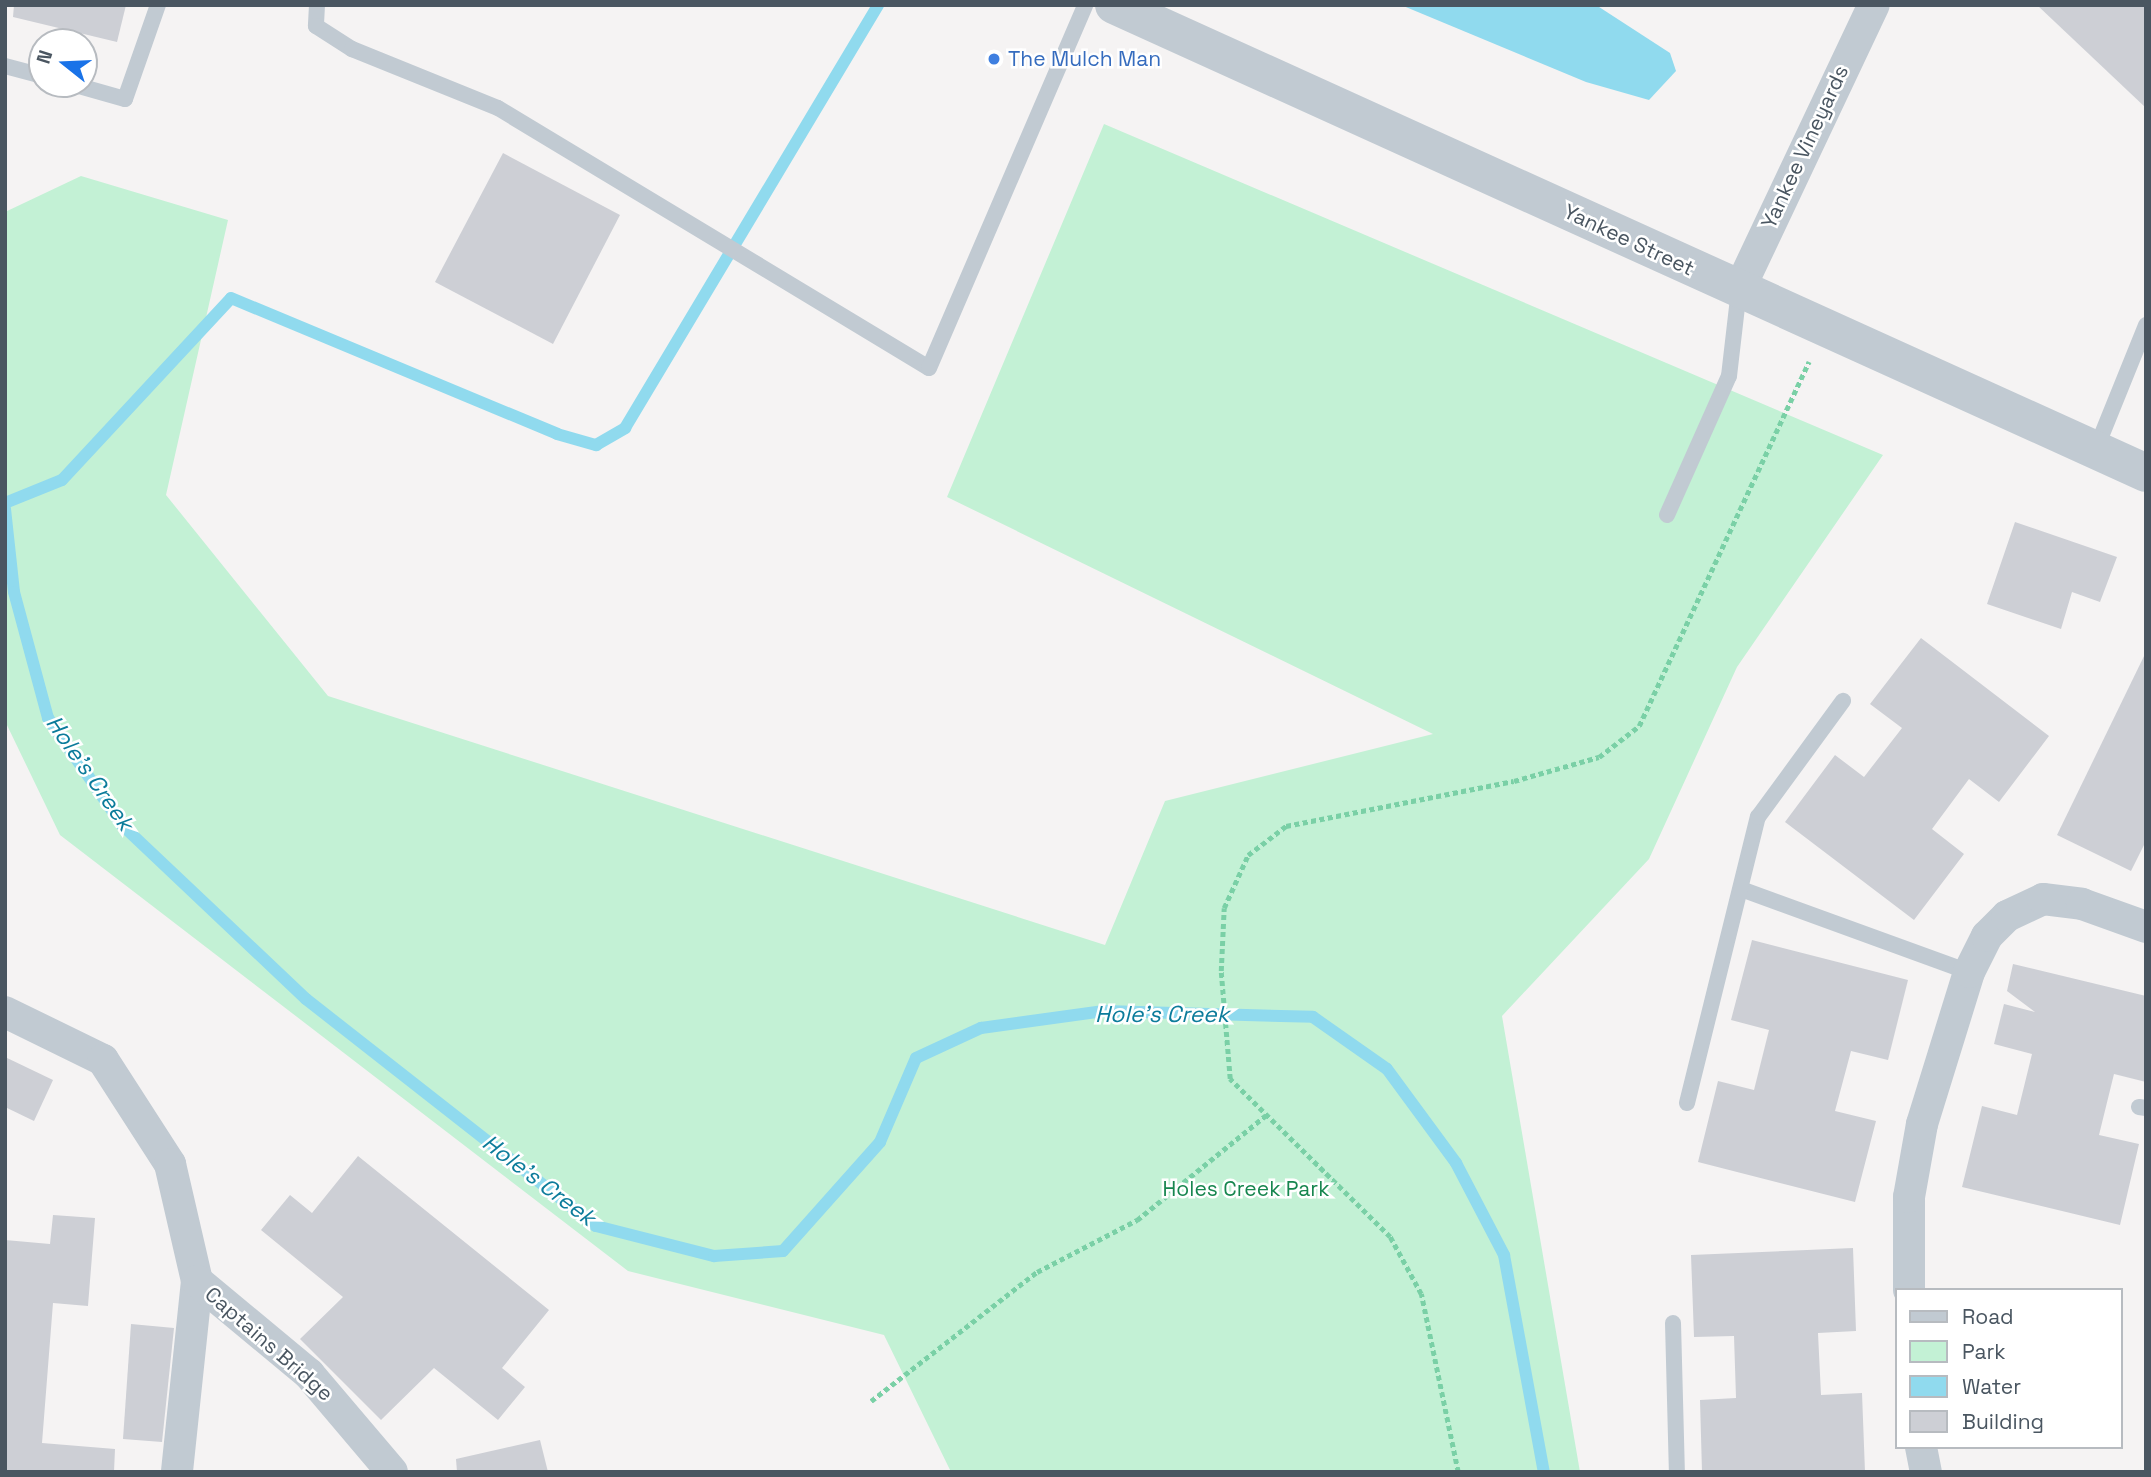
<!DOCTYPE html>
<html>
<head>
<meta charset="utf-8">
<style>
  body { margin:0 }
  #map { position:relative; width:2151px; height:1477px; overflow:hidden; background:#f5f3f3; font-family:"Space Grotesk",sans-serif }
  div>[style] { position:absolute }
  .green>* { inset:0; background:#c3f1d5 }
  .water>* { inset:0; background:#90daee }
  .stream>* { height:12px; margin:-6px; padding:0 6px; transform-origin:6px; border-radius:6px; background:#90daee }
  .building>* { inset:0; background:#cdcfd5 }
  .path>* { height:4.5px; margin-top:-2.25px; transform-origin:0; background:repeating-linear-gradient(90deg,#7ad0a6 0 5px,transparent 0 8.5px) }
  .service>* { height:16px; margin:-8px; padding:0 8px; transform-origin:8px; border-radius:8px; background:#c1cad2 }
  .minor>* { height:32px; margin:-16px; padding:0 16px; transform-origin:16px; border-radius:16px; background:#c1cad2 }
  .tertiary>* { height:38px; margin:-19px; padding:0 19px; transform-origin:19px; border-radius:19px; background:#c1cad2 }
  .dots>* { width:19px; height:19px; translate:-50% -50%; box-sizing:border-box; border:4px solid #fff; border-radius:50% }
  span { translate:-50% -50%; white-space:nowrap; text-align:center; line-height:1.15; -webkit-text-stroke:5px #fff; paint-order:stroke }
  .shop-label { font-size:21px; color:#366cbe }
  .left { translate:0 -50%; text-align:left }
  .street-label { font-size:21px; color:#4a5661 }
  .park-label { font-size:21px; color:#17864f }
  .water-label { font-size:23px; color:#0c7c9b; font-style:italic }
  .frame { position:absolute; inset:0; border:7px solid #4a5661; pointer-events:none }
  .legend { position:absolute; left:1895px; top:1288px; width:228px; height:161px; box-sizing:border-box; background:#fff; border:2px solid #b7bbc0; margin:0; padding:9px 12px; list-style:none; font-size:21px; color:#4a5661 }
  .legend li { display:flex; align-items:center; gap:14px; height:35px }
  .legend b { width:35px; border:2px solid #b7bbc0 }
  .north { position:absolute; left:28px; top:28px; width:70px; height:70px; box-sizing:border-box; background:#fff; border:2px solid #b7bbc0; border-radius:50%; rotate:288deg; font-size:19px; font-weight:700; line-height:28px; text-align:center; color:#4a5661 }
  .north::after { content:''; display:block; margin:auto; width:24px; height:32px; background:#1a73e8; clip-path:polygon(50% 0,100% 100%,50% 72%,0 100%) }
</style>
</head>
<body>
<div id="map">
  <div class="green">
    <div style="clip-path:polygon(1104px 124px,1883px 455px,1737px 667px,1649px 859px,1502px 1016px,1580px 1472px,951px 1472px,884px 1335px,628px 1271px,60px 835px,5px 721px,5px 212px,81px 176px,228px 220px,166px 495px,328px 696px,1105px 945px,1165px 801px,1433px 734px,947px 497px)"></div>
  </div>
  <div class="water">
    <div style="clip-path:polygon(1401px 5px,1596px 5px,1670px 53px,1676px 71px,1649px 100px,1586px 82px)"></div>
  </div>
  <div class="stream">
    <div style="left:5px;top:503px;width:61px;rotate:-22deg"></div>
    <div style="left:62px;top:480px;width:248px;rotate:-47.1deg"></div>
    <div style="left:231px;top:298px;width:353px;rotate:22.6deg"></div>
    <div style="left:557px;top:434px;width:41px;rotate:15.8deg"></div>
    <div style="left:596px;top:445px;width:34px;rotate:-30deg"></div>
    <div style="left:625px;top:428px;width:493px;rotate:-59.1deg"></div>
    <div style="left:5px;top:509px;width:83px;rotate:83.8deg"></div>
    <div style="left:14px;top:592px;width:131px;rotate:74.9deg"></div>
    <div style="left:48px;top:718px;width:130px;rotate:55.3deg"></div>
    <div style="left:122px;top:825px;width:253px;rotate:43.4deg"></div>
    <div style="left:306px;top:999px;width:368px;rotate:38.1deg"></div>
    <div style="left:596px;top:1226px;width:122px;rotate:14.3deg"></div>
    <div style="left:714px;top:1256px;width:69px;rotate:-4.1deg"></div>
    <div style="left:783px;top:1251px;width:146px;rotate:-48.3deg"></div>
    <div style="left:880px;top:1142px;width:91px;rotate:-66.8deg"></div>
    <div style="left:916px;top:1058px;width:72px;rotate:-24.8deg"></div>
    <div style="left:981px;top:1028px;width:124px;rotate:-7.9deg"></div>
    <div style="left:1104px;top:1011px;width:209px;rotate:1.6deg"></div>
    <div style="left:1313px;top:1017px;width:90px;rotate:35.1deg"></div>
    <div style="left:1387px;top:1069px;width:117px;rotate:53.7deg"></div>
    <div style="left:1456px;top:1163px;width:104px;rotate:62.4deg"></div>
    <div style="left:1504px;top:1255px;width:221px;rotate:79.6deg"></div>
  </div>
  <div class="building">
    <div style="clip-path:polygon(14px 5px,126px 5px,117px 42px,13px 17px)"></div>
    <div style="clip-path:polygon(2037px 5px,2146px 5px,2146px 108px)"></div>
    <div style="clip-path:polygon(503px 153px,620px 215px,553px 344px,435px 282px)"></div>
    <div style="clip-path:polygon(2015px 522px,2117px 557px,2100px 602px,2072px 592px,2061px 629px,1987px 604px)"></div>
    <div style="clip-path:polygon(1921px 638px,2049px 736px,1999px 802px,1969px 779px,1932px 829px,1964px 854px,1914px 920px,1785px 822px,1835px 755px,1864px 777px,1902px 728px,1870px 704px)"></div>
    <div style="clip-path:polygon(2146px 652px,2146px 841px,2131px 871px,2057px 835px)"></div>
    <div style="clip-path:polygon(1752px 940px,1908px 980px,1888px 1060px,1851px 1051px,1835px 1111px,1876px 1121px,1855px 1202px,1698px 1162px,1718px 1081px,1754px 1090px,1769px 1030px,1731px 1020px)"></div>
    <div style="clip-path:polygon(2013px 964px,2146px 996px,2146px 1082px,2114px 1074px,2099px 1135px,2139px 1144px,2120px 1225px,1962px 1187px,1982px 1106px,2017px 1115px,2032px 1054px,1994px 1044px,2004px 1004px,2035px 1012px,2007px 991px)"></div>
    <div style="clip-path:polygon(5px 1057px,53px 1080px,34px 1121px,5px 1107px)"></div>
    <div style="clip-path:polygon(358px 1156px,549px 1310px,502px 1368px,525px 1387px,498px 1420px,434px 1368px,381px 1420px,300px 1339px,343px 1297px,261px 1230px,290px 1195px,312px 1213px)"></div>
    <div style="clip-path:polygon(53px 1215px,95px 1218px,88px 1306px,53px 1303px,42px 1443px,115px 1449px,114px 1472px,5px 1472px,5px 1240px,50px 1244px)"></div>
    <div style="clip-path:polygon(1853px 1248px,1856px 1331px,1818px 1333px,1821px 1395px,1862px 1393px,1865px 1472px,1702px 1472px,1700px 1400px,1736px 1398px,1734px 1336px,1694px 1337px,1691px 1255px)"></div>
    <div style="clip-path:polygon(131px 1324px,174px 1328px,162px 1442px,123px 1439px)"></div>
    <div style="clip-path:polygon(540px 1440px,548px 1472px,457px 1472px,456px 1459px)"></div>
  </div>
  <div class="path">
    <div style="left:871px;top:1401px;width:210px;rotate:-37.9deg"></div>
    <div style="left:1037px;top:1272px;width:113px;rotate:-27.5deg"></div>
    <div style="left:1137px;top:1220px;width:166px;rotate:-39.1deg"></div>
    <div style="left:1458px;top:1472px;width:182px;rotate:-101.7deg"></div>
    <div style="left:1421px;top:1294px;width:65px;rotate:-118.5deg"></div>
    <div style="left:1390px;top:1237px;width:225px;rotate:-135.4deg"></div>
    <div style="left:1230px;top:1079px;width:108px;rotate:-94.8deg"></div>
    <div style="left:1221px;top:971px;width:63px;rotate:-87.3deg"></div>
    <div style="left:1224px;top:908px;width:58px;rotate:-65.6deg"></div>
    <div style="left:1248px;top:855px;width:48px;rotate:-37.3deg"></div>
    <div style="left:1286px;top:826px;width:232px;rotate:-11.2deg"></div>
    <div style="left:1514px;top:781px;width:88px;rotate:-15.8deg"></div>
    <div style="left:1599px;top:757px;width:51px;rotate:-37.8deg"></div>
    <div style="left:1639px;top:726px;width:402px;rotate:-65deg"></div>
  </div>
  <div class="service">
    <div style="left:317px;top:5px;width:21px;rotate:93deg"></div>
    <div style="left:316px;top:26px;width:43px;rotate:32.6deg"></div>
    <div style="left:352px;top:49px;width:157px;rotate:22deg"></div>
    <div style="left:498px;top:108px;width:503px;rotate:31.1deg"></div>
    <div style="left:929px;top:368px;width:395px;rotate:-66.7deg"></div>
    <div style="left:5px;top:66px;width:38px;rotate:15deg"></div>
    <div style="left:72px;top:84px;width:55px;rotate:15.8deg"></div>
    <div style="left:125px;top:99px;width:100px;rotate:-70.7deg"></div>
    <div style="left:2096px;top:449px;width:134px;rotate:-68deg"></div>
    <div style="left:1667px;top:515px;width:152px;rotate:-66deg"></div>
    <div style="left:1729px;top:376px;width:87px;rotate:-83.4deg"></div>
    <div style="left:1741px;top:889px;width:243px;rotate:20deg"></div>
    <div style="left:1687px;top:1103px;width:295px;rotate:-76.1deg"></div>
    <div style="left:1758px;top:817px;width:144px;rotate:-53.8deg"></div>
    <div style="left:2139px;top:1107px;width:7px;rotate:8deg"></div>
    <div style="left:1673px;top:1323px;width:149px;rotate:88.5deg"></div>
  </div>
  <div class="minor">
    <div style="left:1739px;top:290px;width:315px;rotate:-64.7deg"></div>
    <div style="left:5px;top:1012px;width:109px;rotate:26.1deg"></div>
    <div style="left:103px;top:1060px;width:124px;rotate:57.2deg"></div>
    <div style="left:170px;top:1164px;width:120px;rotate:77deg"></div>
    <div style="left:197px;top:1281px;width:192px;rotate:96deg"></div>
    <div style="left:197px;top:1281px;width:146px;rotate:39.7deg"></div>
    <div style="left:309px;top:1374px;width:128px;rotate:49.7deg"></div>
    <div style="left:1909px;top:1290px;width:93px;rotate:-90deg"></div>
    <div style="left:1909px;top:1197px;width:74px;rotate:-79.9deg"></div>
    <div style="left:1922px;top:1124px;width:159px;rotate:-72.8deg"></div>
    <div style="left:1969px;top:972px;width:40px;rotate:-63.4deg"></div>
    <div style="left:1987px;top:936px;width:28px;rotate:-45deg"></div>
    <div style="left:2007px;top:916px;width:40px;rotate:-25deg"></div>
    <div style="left:2043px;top:899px;width:39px;rotate:7deg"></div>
    <div style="left:2082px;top:904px;width:68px;rotate:19.8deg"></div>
    <div style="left:1921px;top:1447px;width:25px;rotate:79deg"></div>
  </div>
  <div class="tertiary">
    <div style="left:1114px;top:5px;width:1133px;rotate:24.39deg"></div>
  </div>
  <div class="dots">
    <div style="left:994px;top:59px;background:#3f7fe0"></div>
  </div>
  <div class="shop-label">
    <span class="left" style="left:1008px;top:59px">The Mulch Man</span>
  </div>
  <div class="street-label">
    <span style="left:1805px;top:147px;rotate:-65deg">Yankee Vineyards</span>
    <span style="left:1629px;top:240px;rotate:25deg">Yankee Street</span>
    <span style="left:269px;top:1344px;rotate:41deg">Captains Bridge</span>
  </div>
  <div class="park-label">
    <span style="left:1246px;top:1189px">Holes Creek Park</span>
  </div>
  <div class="water-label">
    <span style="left:90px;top:773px;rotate:55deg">Hole's Creek</span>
    <span style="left:1162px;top:1014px">Hole's Creek</span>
    <span style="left:539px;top:1180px;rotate:37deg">Hole's Creek</span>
  </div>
  <div class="frame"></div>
  <ul class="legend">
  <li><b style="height:9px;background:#c1cad2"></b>Road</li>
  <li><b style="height:19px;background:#c3f1d5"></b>Park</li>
  <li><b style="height:19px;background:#90daee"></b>Water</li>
  <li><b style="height:19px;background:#cdcfd5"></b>Building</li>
  </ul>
  <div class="north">N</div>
</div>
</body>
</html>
